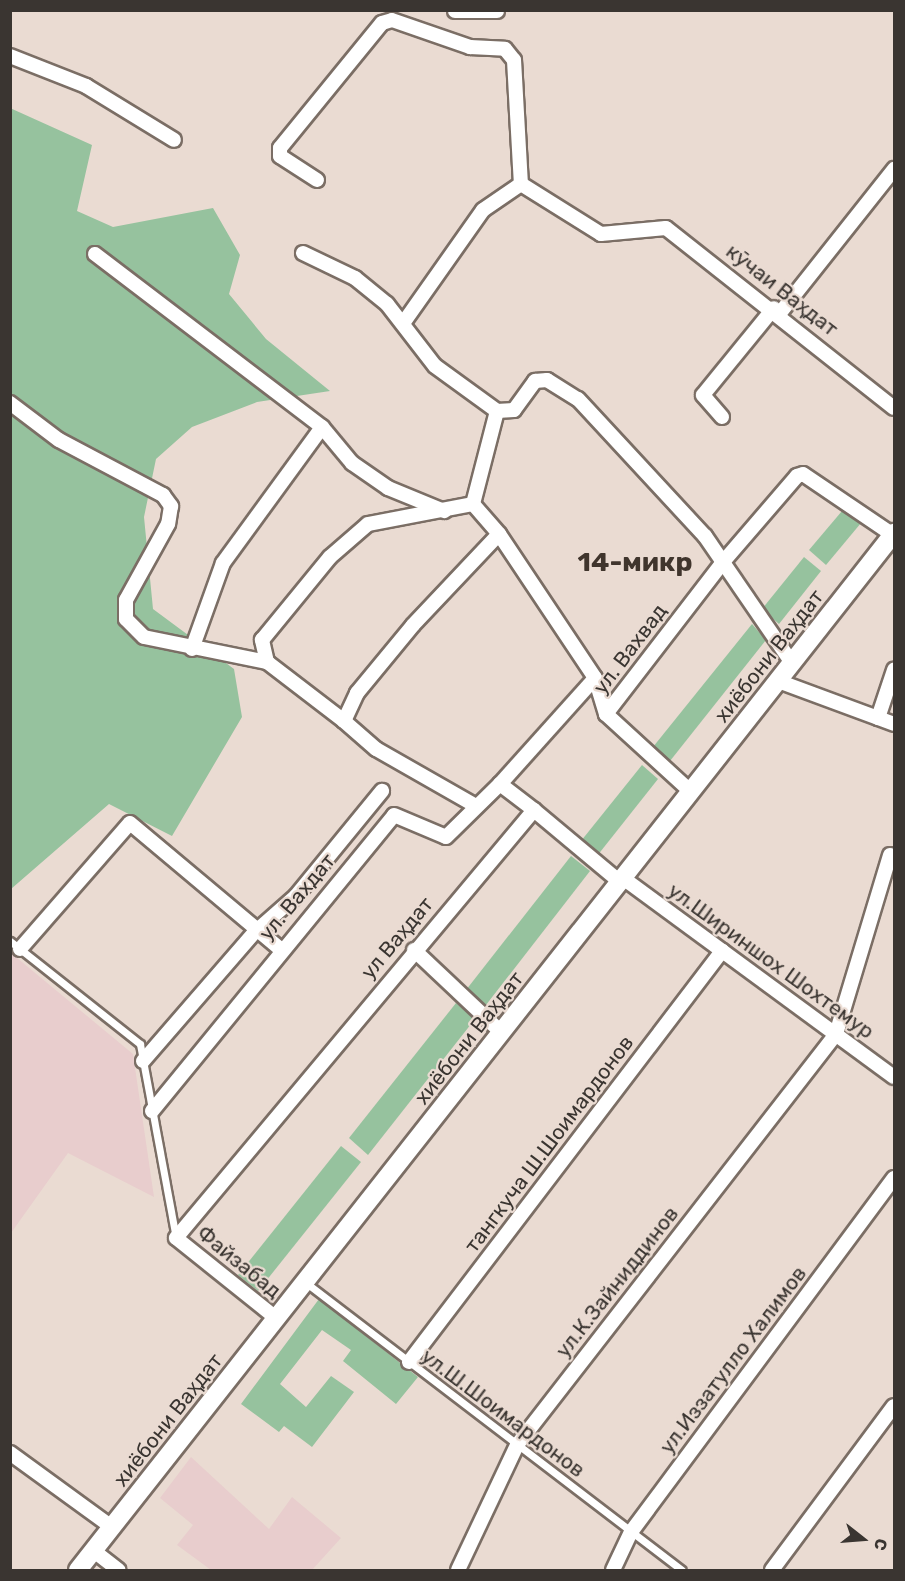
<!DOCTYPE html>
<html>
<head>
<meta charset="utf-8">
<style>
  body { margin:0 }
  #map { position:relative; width:905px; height:1581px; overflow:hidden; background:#eadbd2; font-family:Rubik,sans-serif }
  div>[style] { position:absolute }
  .education>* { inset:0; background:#e8cdcd }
  .green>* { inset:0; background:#96c29e }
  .roads { filter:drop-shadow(2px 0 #7b6e65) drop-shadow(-2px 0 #7b6e65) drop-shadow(0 2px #7b6e65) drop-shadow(0 -2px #7b6e65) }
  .service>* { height:7px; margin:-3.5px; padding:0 3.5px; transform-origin:3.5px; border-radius:3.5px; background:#fff }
  .minor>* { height:14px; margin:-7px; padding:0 7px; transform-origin:7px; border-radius:7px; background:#fff }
  .secondary>* { height:18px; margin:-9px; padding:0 9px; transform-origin:9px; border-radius:9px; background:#fff }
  span { translate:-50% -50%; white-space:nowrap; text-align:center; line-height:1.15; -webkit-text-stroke:4.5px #eadbd2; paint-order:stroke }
  .street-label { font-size:21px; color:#3a3531 }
  .district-label { font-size:27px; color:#40352d; font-weight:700 }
  .frame { position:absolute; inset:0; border:12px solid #3a3531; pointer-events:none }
  .north { position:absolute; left:833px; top:1509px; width:60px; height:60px; -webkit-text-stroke:4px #eadbd2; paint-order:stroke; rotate:107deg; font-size:16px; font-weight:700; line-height:24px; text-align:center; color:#3a3531 }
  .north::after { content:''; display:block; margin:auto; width:21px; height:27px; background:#3a3531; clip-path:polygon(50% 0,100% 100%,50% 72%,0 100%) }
</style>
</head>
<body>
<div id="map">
  <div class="education">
    <div style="clip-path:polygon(11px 953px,133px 1054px,154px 1197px,68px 1153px,11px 1233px)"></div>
    <div style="clip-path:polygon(191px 1457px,269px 1529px,292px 1497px,341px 1538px,312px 1570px,211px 1570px,177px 1545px,193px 1525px,160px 1498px)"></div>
  </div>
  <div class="green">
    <div style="clip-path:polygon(10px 108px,92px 145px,77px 211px,113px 227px,213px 208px,240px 255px,229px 294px,266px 339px,330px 391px,257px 402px,192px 427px,156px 459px,144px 517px,153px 609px,234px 669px,242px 717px,172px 836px,109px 804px,11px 889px)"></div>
    <div style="clip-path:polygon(842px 511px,861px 523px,826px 565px,809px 550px)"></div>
    <div style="clip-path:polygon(804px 557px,821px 571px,779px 624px,762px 609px)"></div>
    <div style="clip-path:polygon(752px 624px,766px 640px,670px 761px,653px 747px)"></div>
    <div style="clip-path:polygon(642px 765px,658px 779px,597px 856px,581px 841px)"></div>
    <div style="clip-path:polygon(571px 856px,590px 871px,486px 1005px,466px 990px)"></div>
    <div style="clip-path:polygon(456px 1003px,475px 1019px,368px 1155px,349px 1138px)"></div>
    <div style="clip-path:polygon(341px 1146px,361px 1162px,258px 1291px,238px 1275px)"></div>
    <div style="clip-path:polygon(319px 1299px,418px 1377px,396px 1404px,343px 1361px,351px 1350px,322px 1330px,280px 1384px,306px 1407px,331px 1376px,354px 1392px,312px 1447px,284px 1426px,279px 1432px,241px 1404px)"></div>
  </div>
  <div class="roads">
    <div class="service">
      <div style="left:10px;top:941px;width:166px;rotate:38.4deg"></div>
      <div style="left:140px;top:1044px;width:197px;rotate:79.5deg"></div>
      <div style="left:305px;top:1282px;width:474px;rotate:37.4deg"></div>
    </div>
    <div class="minor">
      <div style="left:455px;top:11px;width:42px"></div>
      <div style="left:10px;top:56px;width:82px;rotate:21.5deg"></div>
      <div style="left:86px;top:86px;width:103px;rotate:31.5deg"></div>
      <div style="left:317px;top:180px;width:44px;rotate:-147deg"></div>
      <div style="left:280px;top:156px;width:8px;rotate:-90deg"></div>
      <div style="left:280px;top:148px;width:161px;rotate:-50.8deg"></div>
      <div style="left:382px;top:23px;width:10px;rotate:-17deg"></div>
      <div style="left:392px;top:20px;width:83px;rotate:19.1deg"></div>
      <div style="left:470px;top:47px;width:35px;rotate:3deg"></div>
      <div style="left:505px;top:49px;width:14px;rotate:51deg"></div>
      <div style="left:514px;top:60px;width:124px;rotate:86.8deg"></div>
      <div style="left:521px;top:184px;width:94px;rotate:32deg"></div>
      <div style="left:601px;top:234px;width:65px;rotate:-5.3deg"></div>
      <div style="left:666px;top:228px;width:290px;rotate:38.3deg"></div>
      <div style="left:303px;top:253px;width:58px;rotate:25.7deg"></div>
      <div style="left:355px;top:278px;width:41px;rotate:39.1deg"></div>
      <div style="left:387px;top:304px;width:78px;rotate:52.3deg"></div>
      <div style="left:435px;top:366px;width:77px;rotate:36deg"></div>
      <div style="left:497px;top:411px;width:17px;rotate:-3deg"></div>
      <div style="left:514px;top:410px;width:36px;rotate:-54deg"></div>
      <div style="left:535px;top:381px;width:12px;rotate:-5deg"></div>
      <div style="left:547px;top:380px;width:36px;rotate:32deg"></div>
      <div style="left:578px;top:399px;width:187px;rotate:47.2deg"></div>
      <div style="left:705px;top:536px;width:154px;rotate:55.6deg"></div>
      <div style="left:95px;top:254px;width:285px;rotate:37.3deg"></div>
      <div style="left:322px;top:427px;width:47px;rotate:50.2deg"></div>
      <div style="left:352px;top:463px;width:44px;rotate:34.8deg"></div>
      <div style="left:388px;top:488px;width:61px;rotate:22.3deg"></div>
      <div style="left:780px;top:313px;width:184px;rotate:-51.6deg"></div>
      <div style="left:404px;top:322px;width:137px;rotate:-54.8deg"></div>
      <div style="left:483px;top:210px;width:46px;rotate:-34.4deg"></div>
      <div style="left:10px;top:403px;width:61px;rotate:37.1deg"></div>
      <div style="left:59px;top:440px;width:118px;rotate:27.9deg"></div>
      <div style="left:163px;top:495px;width:14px;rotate:54deg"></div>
      <div style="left:171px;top:506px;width:18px;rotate:99deg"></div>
      <div style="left:168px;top:524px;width:87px;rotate:118.9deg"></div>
      <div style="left:126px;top:600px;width:19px;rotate:90deg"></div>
      <div style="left:126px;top:619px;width:25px;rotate:45deg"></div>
      <div style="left:144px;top:637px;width:126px;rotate:11.5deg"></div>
      <div style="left:497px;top:411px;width:96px;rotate:104.5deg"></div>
      <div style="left:473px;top:504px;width:40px;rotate:49deg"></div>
      <div style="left:499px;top:534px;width:173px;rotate:56.3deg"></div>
      <div style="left:595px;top:678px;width:38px;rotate:73deg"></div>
      <div style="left:606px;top:714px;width:115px;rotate:42.5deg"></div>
      <div style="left:722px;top:417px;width:29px;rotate:-131deg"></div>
      <div style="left:703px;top:395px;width:112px;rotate:-50.8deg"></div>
      <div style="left:192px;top:649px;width:91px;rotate:-70.2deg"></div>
      <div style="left:223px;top:563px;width:168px;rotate:-53.9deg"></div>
      <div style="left:778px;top:681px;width:124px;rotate:20.3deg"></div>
      <div style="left:606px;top:714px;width:192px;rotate:-52.4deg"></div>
      <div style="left:723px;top:562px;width:113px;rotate:-49.3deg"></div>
      <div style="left:797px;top:476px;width:6px;rotate:-18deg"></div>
      <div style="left:803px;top:474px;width:109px;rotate:34.1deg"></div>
      <div style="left:878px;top:718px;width:51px;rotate:-71.6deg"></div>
      <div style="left:344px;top:721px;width:97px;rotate:-142.5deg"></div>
      <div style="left:267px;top:662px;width:23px;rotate:-103deg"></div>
      <div style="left:262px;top:640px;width:107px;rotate:-50.7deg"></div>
      <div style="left:330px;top:557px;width:50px;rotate:-41deg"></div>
      <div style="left:368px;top:524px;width:107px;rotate:-10.8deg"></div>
      <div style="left:476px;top:806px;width:115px;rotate:-150.3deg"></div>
      <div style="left:376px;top:749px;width:43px;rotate:-138.8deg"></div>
      <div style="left:344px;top:721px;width:31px;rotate:-65deg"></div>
      <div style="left:357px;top:693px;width:88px;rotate:-50.5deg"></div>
      <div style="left:413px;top:625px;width:125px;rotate:-46.6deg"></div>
      <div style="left:534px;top:810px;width:112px;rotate:39.9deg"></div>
      <div style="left:623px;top:878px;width:336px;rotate:36.3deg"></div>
      <div style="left:20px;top:949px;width:167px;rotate:-48.9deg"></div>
      <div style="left:130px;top:823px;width:196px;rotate:40deg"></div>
      <div style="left:414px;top:950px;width:120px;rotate:43.3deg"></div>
      <div style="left:143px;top:1061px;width:169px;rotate:-49.1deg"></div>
      <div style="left:254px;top:933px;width:56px;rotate:-41.4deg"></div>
      <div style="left:296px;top:896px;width:136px;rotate:-50.7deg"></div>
      <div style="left:152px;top:1111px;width:382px;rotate:-50.7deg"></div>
      <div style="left:394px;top:815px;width:56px;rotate:22.9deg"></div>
      <div style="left:446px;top:837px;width:76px;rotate:-44.5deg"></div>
      <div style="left:276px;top:1318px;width:128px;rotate:-141.3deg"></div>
      <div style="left:176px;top:1238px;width:558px;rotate:-50.09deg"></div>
      <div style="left:534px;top:810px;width:43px;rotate:-142.6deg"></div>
      <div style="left:500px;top:784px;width:142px;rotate:-48.1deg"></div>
      <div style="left:409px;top:1362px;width:517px;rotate:-52.71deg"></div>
      <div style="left:10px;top:1453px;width:126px;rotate:36deg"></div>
      <div style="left:94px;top:1551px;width:31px;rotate:38deg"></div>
      <div style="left:458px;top:1570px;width:138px;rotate:-64.7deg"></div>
      <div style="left:517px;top:1445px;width:520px;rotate:-52.18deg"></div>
      <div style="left:836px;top:1034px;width:187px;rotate:-73.2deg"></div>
      <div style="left:613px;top:1570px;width:42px;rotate:-64.7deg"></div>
      <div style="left:631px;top:1532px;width:441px;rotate:-53.4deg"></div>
      <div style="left:772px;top:1570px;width:204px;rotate:-53.4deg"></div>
    </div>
    <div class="secondary">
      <div style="left:78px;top:1570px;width:1320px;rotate:-51.8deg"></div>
    </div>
  </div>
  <div class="street-label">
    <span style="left:782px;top:290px;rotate:38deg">кӯчаи Ваҳдат</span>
    <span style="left:630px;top:649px;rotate:-53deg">ул. Вахвад</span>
    <span style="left:769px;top:656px;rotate:-52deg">хиёбони Ваҳдат</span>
    <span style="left:297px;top:897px;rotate:-50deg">ул. Вахдат</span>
    <span style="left:397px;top:938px;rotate:-50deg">ул Ваҳдат</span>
    <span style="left:771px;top:961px;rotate:36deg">ул.Шириншох Шохтемур</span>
    <span style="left:469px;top:1038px;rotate:-52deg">хиёбони Ваҳдат</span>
    <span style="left:549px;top:1144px;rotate:-53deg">тангкуча Ш.Шоимардонов</span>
    <span style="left:239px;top:1262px;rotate:39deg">Файзабад</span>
    <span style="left:617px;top:1282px;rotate:-52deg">ул.К.Зайниддинов</span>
    <span style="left:733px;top:1360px;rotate:-53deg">ул.Иззатулло Халимов</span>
    <span style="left:503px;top:1413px;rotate:37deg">ул.Ш.Шоимардонов</span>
    <span style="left:168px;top:1420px;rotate:-52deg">хиёбони Ваҳдат</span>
  </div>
  <div class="district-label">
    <span style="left:635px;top:563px">14-микр</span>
  </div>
  <div class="frame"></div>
  <div class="north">С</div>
</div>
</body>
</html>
